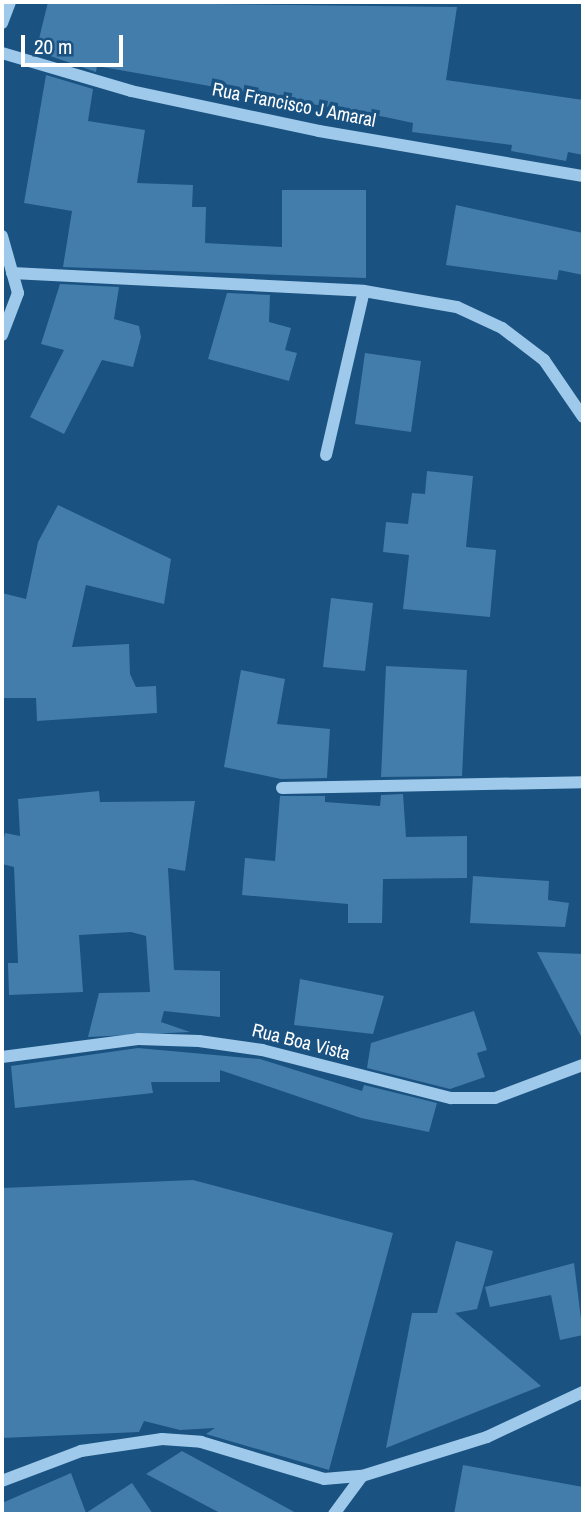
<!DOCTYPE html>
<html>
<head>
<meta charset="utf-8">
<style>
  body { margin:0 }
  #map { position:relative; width:585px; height:1516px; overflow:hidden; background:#1a5281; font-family:"Archivo Narrow",sans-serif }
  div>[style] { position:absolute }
  .building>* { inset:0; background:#437dab }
  .minor>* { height:12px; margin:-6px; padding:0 6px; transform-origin:6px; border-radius:6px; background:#9ec9ea }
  span { translate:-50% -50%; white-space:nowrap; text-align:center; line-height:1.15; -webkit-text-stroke:7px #1a5281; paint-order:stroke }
  .street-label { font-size:19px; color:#fff }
  .frame { position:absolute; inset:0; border:4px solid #fff; pointer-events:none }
  .scale { position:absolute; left:21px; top:35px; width:102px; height:32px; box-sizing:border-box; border:4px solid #fff; border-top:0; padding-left:9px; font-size:21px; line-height:24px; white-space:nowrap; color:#fff; -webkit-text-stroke:5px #1a5281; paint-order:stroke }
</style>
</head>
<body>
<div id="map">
  <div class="building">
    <div style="clip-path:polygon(48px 2px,457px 7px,446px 80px,583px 100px,583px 155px,568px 152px,566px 161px,511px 151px,512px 145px,412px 132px,413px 123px,385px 117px,97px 66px,96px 72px,36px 51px)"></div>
    <div style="clip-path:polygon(46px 75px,93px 89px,88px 121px,145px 130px,137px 183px,193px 185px,192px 207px,206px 207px,205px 243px,282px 247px,282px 190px,366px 190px,366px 278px,63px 267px,72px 211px,24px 203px)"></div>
    <div style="clip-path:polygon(456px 205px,583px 233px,583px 275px,559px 270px,557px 280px,446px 265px)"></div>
    <div style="clip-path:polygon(60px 284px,119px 287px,114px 319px,139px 326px,141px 337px,133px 367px,102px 360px,64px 434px,30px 417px,64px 350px,41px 344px)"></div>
    <div style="clip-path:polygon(227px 293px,270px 295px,269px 322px,291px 328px,285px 350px,297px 353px,289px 381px,208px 359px)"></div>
    <div style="clip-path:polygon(365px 353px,421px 361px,411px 432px,355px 424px)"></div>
    <div style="clip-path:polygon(427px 471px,473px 476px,466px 547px,496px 550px,490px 617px,403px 609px,409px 555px,383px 552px,386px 522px,408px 524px,412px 493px,425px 494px)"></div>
    <div style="clip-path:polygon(58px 505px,171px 559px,164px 604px,86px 585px,72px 647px,129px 644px,130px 674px,136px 687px,156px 686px,157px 713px,37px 721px,36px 698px,2px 698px,2px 593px,26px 599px,38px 542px)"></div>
    <div style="clip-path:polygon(331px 598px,373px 603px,365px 671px,323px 667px)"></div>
    <div style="clip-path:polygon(386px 666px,467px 670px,462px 776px,381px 777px)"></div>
    <div style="clip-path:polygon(241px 670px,285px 679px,277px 724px,330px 729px,327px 778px,281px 779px,224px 767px)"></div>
    <div style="clip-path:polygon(99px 791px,100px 802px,195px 801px,185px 871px,168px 868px,174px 970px,220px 971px,220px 1017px,164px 1011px,161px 1022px,190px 1032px,88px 1037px,99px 993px,150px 992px,146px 936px,131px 932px,79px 935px,83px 992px,9px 995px,8px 963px,18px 963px,14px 867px,2px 864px,2px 847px,5px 833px,20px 836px,18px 799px)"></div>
    <div style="clip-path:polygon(403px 794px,406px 837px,467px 836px,467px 878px,383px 879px,382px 923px,348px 923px,348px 904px,242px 895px,245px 858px,275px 861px,280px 796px,325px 796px,325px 802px,380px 806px,381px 795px)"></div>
    <div style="clip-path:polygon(473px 876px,549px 881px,548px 900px,569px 903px,565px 927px,470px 923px)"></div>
    <div style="clip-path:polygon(537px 952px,583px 954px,583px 1040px)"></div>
    <div style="clip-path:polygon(300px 979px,384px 996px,373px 1034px,294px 1025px)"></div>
    <div style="clip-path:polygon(474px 1011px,487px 1050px,477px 1053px,485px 1077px,450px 1089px,367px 1068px,371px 1043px)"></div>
    <div style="clip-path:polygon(138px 1048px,260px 1059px,362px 1091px,364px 1085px,437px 1103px,429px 1132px,361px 1118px,220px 1070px,220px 1082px,151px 1082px,153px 1093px,15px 1108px,11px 1066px)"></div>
    <div style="clip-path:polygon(193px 1180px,393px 1233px,329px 1470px,206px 1434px,215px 1428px,180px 1430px,144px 1421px,139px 1432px,2px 1438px,2px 1188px)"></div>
    <div style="clip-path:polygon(456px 1241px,493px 1251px,477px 1309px,455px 1313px,541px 1386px,386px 1448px,412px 1313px,437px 1313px)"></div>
    <div style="clip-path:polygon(574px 1263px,583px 1335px,560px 1340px,551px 1295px,490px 1307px,485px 1287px)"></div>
    <div style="clip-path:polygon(182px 1451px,298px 1514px,222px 1514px,146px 1474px)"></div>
    <div style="clip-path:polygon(463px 1465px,583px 1487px,583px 1514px,454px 1514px)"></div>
    <div style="clip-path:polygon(71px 1473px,86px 1513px,132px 1483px,153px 1514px,2px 1514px,2px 1503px)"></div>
  </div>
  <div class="minor">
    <div style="left:2px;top:23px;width:22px;rotate:-69deg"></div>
    <div style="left:2px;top:53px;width:134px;rotate:16.4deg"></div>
    <div style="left:131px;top:91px;width:192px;rotate:12deg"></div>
    <div style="left:319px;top:131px;width:268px;rotate:9.7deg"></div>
    <div style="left:2px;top:236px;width:59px;rotate:74.3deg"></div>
    <div style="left:18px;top:293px;width:45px;rotate:110.9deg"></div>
    <div style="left:12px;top:273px;width:352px;rotate:2.9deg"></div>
    <div style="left:364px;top:291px;width:94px;rotate:9.8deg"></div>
    <div style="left:457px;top:307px;width:50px;rotate:25deg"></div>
    <div style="left:502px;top:328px;width:53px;rotate:37.3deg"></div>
    <div style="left:544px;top:360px;width:69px;rotate:55.6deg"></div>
    <div style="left:326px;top:455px;width:168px;rotate:-77deg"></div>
    <div style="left:282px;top:788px;width:301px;rotate:-1.1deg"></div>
    <div style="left:2px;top:1057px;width:137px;rotate:-7.5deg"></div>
    <div style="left:138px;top:1039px;width:61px;rotate:1.9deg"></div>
    <div style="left:199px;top:1041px;width:64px;rotate:8.1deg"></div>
    <div style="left:262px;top:1050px;width:195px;rotate:14.3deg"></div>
    <div style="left:451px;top:1098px;width:44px"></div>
    <div style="left:495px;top:1098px;width:94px;rotate:-20.6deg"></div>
    <div style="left:2px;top:1481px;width:85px;rotate:-20.8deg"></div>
    <div style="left:81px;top:1451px;width:82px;rotate:-8.4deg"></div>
    <div style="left:162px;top:1439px;width:39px;rotate:4deg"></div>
    <div style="left:201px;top:1442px;width:128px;rotate:16.7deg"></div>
    <div style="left:324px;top:1479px;width:38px;rotate:-5deg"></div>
    <div style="left:362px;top:1476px;width:131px;rotate:-17.3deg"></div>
    <div style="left:487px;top:1437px;width:106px;rotate:-25.1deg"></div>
    <div style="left:334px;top:1514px;width:47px;rotate:-53.6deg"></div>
  </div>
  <div class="street-label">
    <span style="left:294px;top:105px;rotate:11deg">Rua Francisco J Amaral</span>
    <span style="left:301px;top:1042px;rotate:14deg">Rua Boa Vista</span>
  </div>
  <div class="frame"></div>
  <div class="scale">20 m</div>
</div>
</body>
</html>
